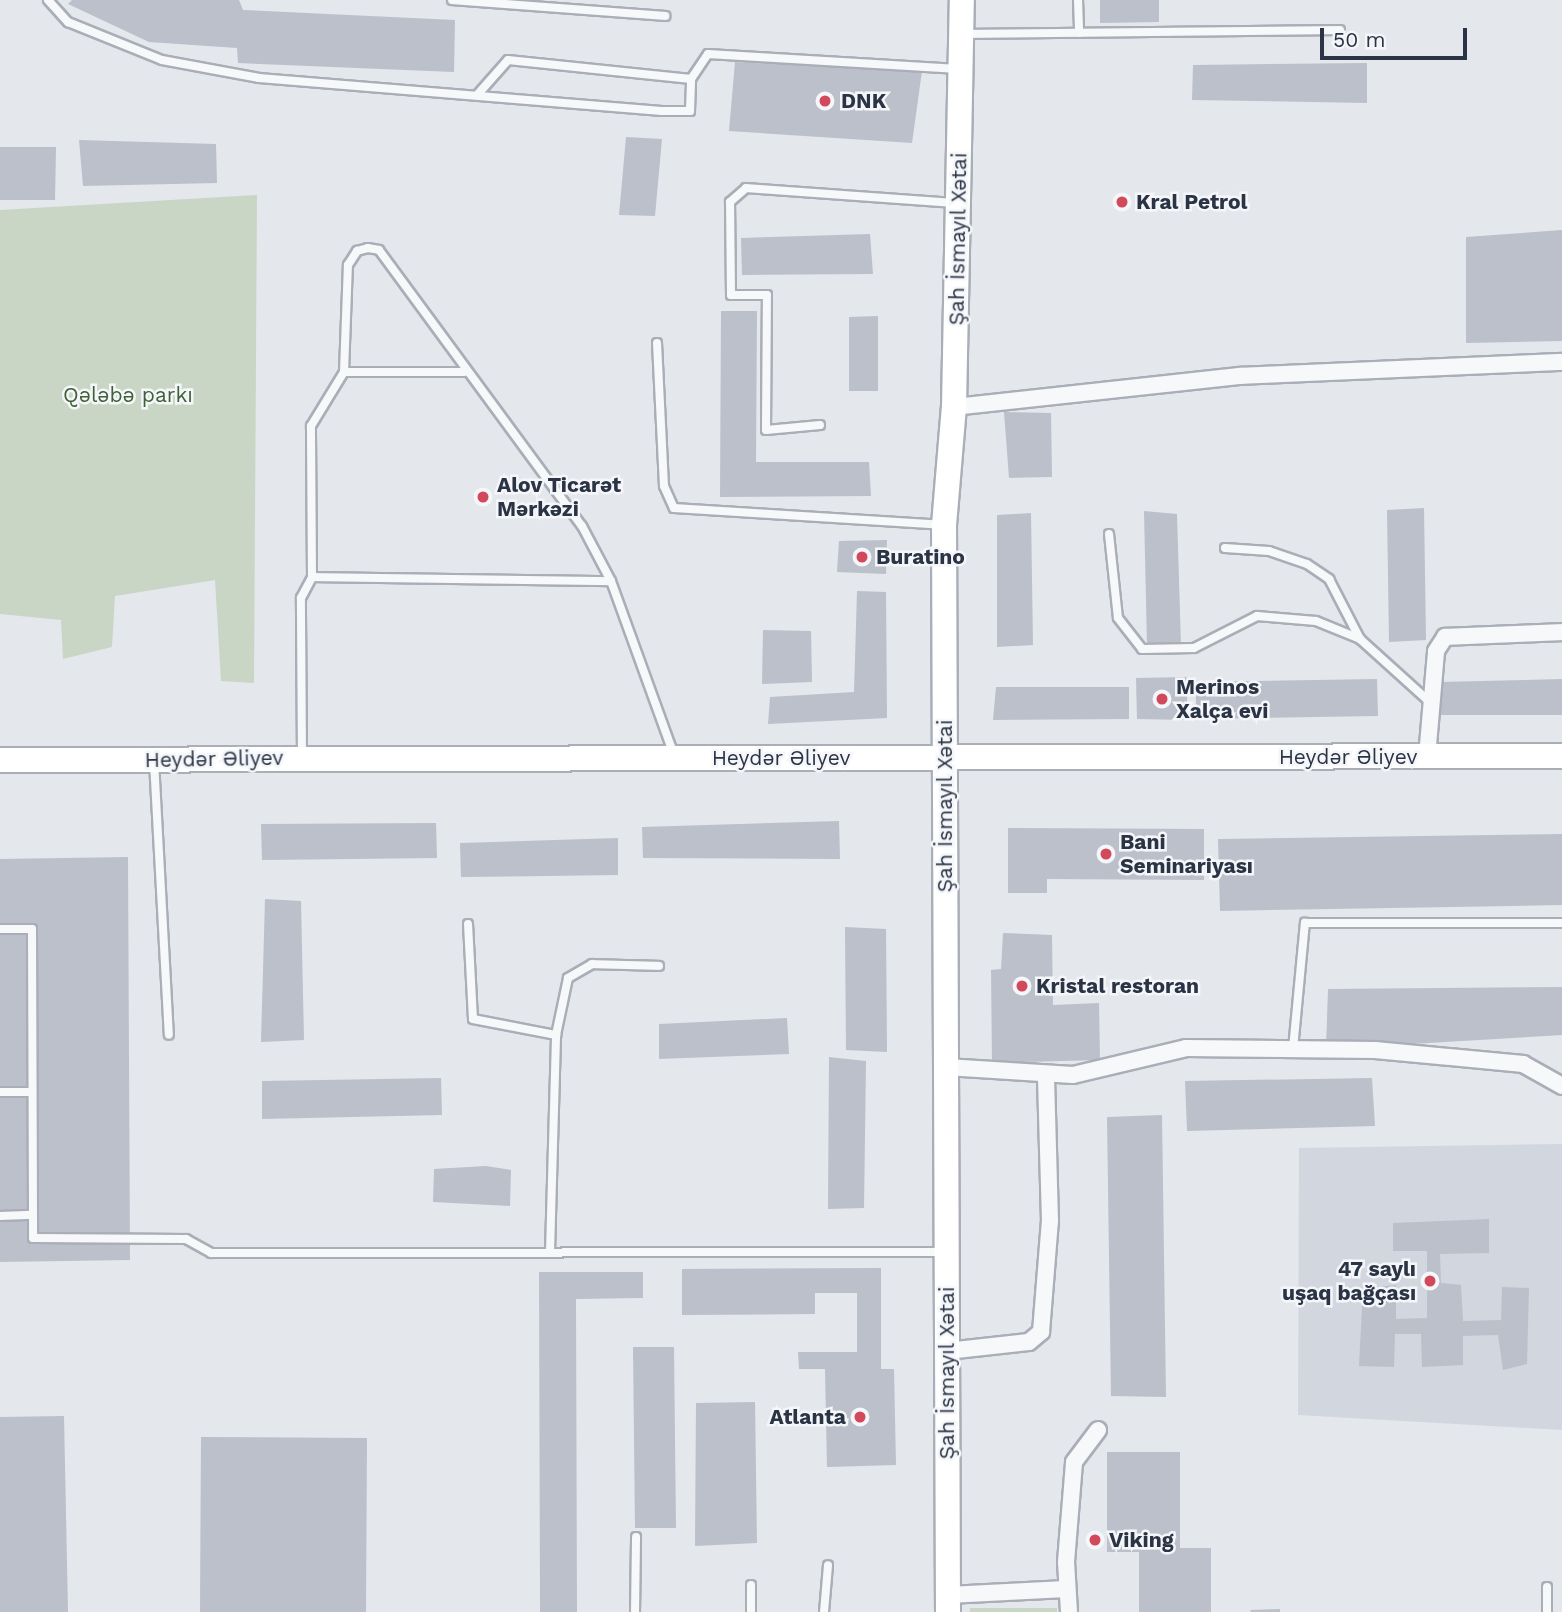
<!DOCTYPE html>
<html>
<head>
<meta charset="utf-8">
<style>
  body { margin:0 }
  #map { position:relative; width:1562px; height:1612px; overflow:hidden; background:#e4e7ec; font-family:"Work Sans",sans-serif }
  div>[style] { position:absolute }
  .built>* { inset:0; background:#d2d6de }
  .green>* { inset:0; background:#c9d6c5 }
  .building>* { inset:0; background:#bbc0ca }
  .roads { filter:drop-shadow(2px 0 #a9aeb7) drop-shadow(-2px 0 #a9aeb7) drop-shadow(0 2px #a9aeb7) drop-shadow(0 -2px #a9aeb7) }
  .lane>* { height:8px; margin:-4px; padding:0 4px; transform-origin:4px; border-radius:4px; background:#f7f8fa }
  .street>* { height:16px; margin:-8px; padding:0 8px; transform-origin:8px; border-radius:8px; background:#f7f8fa }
  .primary>* { height:24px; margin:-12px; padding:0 12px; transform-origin:12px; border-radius:12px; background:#fff }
  .dots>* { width:19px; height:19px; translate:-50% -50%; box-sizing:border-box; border:4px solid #f4f6f9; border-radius:50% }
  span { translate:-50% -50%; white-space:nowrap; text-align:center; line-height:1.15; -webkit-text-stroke:5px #f4f6f9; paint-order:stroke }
  .poi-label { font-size:21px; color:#2b3445; font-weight:700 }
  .left { translate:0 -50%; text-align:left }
  .right { translate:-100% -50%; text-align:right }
  .street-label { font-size:21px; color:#2b3445 }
  .park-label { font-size:21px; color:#3f6138 }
  .scale { position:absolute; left:1320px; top:28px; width:147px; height:32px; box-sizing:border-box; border:4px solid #2b3445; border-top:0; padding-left:9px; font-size:21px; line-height:24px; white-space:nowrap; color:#2b3445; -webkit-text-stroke:5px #f4f6f9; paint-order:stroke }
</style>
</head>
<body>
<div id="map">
  <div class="built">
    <div style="clip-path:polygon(1562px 1144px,1562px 1430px,1298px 1415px,1299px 1148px)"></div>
  </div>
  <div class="green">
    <div style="clip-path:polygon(257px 195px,254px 683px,221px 681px,215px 580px,115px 596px,112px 647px,63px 659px,61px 620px,0 614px,0 210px)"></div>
    <div style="clip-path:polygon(970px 1608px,1057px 1608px,1057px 1612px,970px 1612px)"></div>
  </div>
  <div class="building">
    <div style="clip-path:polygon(72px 0,239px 0,243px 10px,455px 20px,454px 72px,238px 63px,237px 48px,149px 42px,68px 4px)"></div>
    <div style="clip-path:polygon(1100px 0,1159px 0,1159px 22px,1100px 23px)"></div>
    <div style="clip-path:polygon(735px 62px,922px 71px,912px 143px,729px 131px)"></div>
    <div style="clip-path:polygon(1367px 63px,1367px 103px,1192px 100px,1193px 65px)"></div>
    <div style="clip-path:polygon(626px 137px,662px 139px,655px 216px,619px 215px)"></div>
    <div style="clip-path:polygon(79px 140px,216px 144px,217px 183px,83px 186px)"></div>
    <div style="clip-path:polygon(0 147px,56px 147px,55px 200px,0 200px)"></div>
    <div style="clip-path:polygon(1562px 230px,1562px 341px,1466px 343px,1466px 237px)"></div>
    <div style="clip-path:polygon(870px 234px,873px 274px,742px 275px,741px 238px)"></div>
    <div style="clip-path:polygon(721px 311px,757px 311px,756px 462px,869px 462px,871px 496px,720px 497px)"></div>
    <div style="clip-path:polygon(878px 316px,878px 391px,849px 391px,849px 317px)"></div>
    <div style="clip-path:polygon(1004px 412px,1051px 413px,1052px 477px,1009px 478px)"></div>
    <div style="clip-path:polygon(1424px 508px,1426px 640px,1389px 642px,1387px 510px)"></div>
    <div style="clip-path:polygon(1144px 511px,1177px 514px,1181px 646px,1147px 645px)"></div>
    <div style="clip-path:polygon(1031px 513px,1033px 645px,997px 647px,997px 515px)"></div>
    <div style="clip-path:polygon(887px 540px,886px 574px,837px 572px,839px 541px)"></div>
    <div style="clip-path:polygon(857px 591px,886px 592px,887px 718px,768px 724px,770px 697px,854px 692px)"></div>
    <div style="clip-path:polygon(763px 630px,811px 631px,812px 682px,762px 684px)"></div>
    <div style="clip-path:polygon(1187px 677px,1187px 720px,1137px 719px,1136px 678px)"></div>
    <div style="clip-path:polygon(1377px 679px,1378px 716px,1197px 719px,1195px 682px)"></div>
    <div style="clip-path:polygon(1562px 679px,1562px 715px,1439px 715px,1440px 682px)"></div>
    <div style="clip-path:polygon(996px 687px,1129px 687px,1129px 719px,993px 720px)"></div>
    <div style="clip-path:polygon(839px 821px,840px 859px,643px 858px,642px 827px)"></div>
    <div style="clip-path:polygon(436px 823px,437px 858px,262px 860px,261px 824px)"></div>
    <div style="clip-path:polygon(1008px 828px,1204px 829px,1204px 880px,1047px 879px,1047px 893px,1008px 893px)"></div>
    <div style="clip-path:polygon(1562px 834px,1562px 905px,1220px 911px,1218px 839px)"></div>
    <div style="clip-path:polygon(618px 838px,618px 875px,461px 877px,460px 843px)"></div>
    <div style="clip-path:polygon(128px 857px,130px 1260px,0 1262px,0 859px)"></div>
    <div style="clip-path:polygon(265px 899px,301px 901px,304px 1040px,261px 1042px)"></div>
    <div style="clip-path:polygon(845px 927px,886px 929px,887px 1052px,846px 1050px)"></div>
    <div style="clip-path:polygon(1003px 933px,1052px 935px,1053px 1005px,1099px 1003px,1100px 1060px,992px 1063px,991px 970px,1001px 969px)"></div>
    <div style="clip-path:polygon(1562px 987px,1562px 1035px,1326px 1049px,1328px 989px)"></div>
    <div style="clip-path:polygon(787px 1018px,789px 1054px,659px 1059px,659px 1024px)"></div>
    <div style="clip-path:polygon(829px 1057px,866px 1061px,864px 1208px,828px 1209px)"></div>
    <div style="clip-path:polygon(441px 1078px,442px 1115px,262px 1119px,262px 1081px)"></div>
    <div style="clip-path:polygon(1372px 1078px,1375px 1126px,1187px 1131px,1185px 1081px)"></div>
    <div style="clip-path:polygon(1162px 1115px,1166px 1397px,1111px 1396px,1107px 1117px)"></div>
    <div style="clip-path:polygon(486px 1166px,511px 1170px,510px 1206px,433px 1202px,434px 1169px)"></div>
    <div style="clip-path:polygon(1489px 1219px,1489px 1253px,1440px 1254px,1441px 1283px,1461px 1285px,1463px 1321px,1501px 1320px,1502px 1287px,1529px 1288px,1527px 1364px,1503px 1370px,1498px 1335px,1463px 1336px,1463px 1365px,1422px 1367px,1421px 1334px,1395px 1334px,1394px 1367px,1359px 1366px,1363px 1288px,1396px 1285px,1396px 1319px,1427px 1318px,1427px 1251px,1393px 1251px,1393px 1223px)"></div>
    <div style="clip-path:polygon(881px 1268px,881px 1369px,894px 1369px,896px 1465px,827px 1467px,825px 1369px,799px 1369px,798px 1352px,857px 1352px,857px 1293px,815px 1293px,815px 1314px,682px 1315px,682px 1269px)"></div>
    <div style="clip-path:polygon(539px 1272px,643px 1272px,643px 1298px,576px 1299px,577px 1612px,540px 1612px)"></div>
    <div style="clip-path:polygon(633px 1347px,674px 1347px,676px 1528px,635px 1528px)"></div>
    <div style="clip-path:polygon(755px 1402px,757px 1543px,695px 1546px,696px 1403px)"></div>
    <div style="clip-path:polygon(64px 1416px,68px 1612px,0 1612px,0 1417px)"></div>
    <div style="clip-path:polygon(201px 1437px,367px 1438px,366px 1612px,200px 1612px)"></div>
    <div style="clip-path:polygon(1107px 1452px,1180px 1452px,1180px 1548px,1211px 1548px,1211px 1612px,1139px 1612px,1139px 1552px,1107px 1552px)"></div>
    <div style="clip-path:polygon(1280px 1609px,1280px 1612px,1251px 1612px,1250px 1610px)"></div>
  </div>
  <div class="roads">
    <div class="lane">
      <div style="left:48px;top:0;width:30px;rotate:48deg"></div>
      <div style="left:68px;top:22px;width:101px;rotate:22deg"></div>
      <div style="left:162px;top:60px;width:99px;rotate:10.5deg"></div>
      <div style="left:259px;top:78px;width:404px;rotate:4.7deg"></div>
      <div style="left:662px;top:111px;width:28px"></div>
      <div style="left:690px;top:111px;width:32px;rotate:-88deg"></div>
      <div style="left:691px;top:79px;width:30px;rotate:-56deg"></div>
      <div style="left:708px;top:54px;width:251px;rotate:3.4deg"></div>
      <div style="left:452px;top:0;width:214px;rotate:4.3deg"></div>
      <div style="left:1078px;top:0;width:33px;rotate:88deg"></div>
      <div style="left:965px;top:34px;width:375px;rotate:-0.6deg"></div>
      <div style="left:478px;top:94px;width:45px;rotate:-48.6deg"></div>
      <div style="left:508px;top:60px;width:184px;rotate:5.9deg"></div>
      <div style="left:657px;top:343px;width:143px;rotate:87.2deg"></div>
      <div style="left:664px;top:486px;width:24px;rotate:66deg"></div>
      <div style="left:674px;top:508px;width:268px;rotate:3.6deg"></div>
      <div style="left:344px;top:372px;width:120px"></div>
      <div style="left:820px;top:425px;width:54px;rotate:174.7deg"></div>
      <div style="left:766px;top:430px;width:135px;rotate:-89.6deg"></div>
      <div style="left:767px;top:295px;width:36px;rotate:180deg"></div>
      <div style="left:731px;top:295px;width:93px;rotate:-90.6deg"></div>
      <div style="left:730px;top:202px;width:21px;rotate:-41deg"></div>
      <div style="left:746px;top:188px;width:212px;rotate:4.1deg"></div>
      <div style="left:1109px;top:534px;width:84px;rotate:83.9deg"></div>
      <div style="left:1118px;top:618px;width:39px;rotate:52deg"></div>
      <div style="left:1142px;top:649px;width:52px;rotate:-1.1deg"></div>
      <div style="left:1194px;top:648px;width:71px;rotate:-26.9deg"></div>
      <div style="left:1257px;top:616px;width:59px;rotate:4.8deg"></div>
      <div style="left:1316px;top:621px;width:48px;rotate:22.2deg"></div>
      <div style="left:1360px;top:639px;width:97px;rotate:42.1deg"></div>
      <div style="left:1225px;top:548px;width:44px;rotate:3.9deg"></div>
      <div style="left:1269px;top:551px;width:40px;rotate:18.9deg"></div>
      <div style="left:1307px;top:564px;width:27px;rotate:34deg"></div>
      <div style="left:1329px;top:579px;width:68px;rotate:62.7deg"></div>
      <div style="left:312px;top:577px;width:299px;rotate:0.8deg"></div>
      <div style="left:302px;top:757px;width:159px;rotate:-90.4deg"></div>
      <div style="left:301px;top:598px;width:24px;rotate:-62deg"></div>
      <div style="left:312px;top:577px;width:151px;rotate:-90.4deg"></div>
      <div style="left:311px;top:426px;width:63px;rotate:-58.6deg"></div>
      <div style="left:344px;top:372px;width:107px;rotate:-87.9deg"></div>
      <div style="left:348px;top:265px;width:17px;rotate:-57deg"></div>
      <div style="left:357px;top:251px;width:11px;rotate:-15deg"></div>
      <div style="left:368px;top:248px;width:11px;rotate:10deg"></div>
      <div style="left:379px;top:250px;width:343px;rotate:53.7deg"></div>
      <div style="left:582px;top:526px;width:62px;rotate:62.2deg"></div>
      <div style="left:611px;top:581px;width:185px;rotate:70.1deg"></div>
      <div style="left:154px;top:761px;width:274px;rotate:86.9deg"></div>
      <div style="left:468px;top:924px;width:95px;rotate:87deg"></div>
      <div style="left:473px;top:1019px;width:85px;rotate:10.9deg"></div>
      <div style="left:0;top:929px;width:32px"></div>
      <div style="left:32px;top:929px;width:309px;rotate:89.8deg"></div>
      <div style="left:33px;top:1238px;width:153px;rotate:0.4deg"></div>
      <div style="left:186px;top:1239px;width:29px;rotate:29deg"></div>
      <div style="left:211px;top:1253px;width:731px;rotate:-0.08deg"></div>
      <div style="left:1293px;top:1049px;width:127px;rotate:-84.6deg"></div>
      <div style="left:1305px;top:923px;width:257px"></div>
      <div style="left:0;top:1092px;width:32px"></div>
      <div style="left:0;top:1216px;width:33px;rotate:-2deg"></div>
      <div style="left:550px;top:1252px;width:217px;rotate:-88.4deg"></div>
      <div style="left:556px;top:1035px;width:58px;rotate:-78.1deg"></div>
      <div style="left:568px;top:978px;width:28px;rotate:-30deg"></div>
      <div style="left:592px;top:964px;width:67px;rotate:1.7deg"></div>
      <div style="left:1547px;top:1587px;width:25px;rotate:90deg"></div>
      <div style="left:635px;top:1612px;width:75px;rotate:-89.2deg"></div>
      <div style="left:751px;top:1612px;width:27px;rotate:-90deg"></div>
      <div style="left:824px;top:1612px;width:47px;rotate:-85.1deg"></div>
    </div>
    <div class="street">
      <div style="left:954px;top:407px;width:288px;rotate:-6.2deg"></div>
      <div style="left:1240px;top:376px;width:322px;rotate:-2.5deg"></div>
      <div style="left:1427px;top:757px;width:106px;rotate:-85.1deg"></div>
      <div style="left:1436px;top:651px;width:17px;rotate:-57deg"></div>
      <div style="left:1445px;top:637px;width:117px;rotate:-2.4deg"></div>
      <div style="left:946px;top:1067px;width:127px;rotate:3.6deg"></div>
      <div style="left:1073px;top:1075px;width:116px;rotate:-13.4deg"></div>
      <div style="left:1186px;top:1048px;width:189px;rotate:0.6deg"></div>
      <div style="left:1375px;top:1050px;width:149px;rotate:5.4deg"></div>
      <div style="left:1523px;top:1064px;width:45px;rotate:29.4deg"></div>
      <div style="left:947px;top:1351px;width:82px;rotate:-6.3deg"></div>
      <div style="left:1029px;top:1342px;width:16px;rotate:-40deg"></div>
      <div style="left:1041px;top:1332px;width:111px;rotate:-85.4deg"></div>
      <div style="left:1050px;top:1221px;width:147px;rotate:-91.6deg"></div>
      <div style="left:948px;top:1595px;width:118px;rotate:-2.9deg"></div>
      <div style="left:1069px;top:1612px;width:50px;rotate:-93.4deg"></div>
      <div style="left:1066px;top:1562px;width:100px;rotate:-85.4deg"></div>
      <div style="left:1074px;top:1462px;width:40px;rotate:-53deg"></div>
    </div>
    <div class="primary">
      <div style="left:0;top:760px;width:1562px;rotate:-0.15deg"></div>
      <div style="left:948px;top:1612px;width:1087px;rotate:-90.21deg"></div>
      <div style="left:944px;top:525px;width:118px;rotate:-85.2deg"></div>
      <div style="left:954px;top:407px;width:407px;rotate:-88.9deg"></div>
    </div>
  </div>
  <div class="dots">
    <div style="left:825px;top:101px;background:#d1495b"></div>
    <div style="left:1122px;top:202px;background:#d1495b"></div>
    <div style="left:483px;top:497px;background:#d1495b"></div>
    <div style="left:862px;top:557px;background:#d1495b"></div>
    <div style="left:1162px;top:699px;background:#d1495b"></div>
    <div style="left:1106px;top:854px;background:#d1495b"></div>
    <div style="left:1022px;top:986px;background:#d1495b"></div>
    <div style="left:1430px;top:1281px;background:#d1495b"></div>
    <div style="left:860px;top:1417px;background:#d1495b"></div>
    <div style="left:1095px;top:1540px;background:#d1495b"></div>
  </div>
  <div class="poi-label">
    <span class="left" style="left:841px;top:101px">DNK</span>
    <span class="left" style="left:1136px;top:202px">Kral Petrol</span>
    <span class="left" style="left:497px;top:497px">Alov Ticarət<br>Mərkəzi</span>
    <span class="left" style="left:876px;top:557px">Buratino</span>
    <span class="left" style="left:1176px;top:699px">Merinos<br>Xalça evi</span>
    <span class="left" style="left:1120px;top:854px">Bani<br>Seminariyası</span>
    <span class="left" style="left:1036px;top:986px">Kristal restoran</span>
    <span class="right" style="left:1416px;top:1281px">47 saylı<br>uşaq bağçası</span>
    <span class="right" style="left:846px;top:1417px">Atlanta</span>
    <span class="left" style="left:1109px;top:1540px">Viking</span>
  </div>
  <div class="street-label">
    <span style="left:958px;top:239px;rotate:-89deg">Şah İsmayıl Xətai</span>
    <span style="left:1348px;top:757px">Heydər Əliyev</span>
    <span style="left:781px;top:758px">Heydər Əliyev</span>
    <span style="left:214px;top:759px;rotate:-1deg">Heydər Əliyev</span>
    <span style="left:945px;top:806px;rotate:-90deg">Şah İsmayıl Xətai</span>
    <span style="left:947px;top:1373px;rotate:-90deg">Şah İsmayıl Xətai</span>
  </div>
  <div class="park-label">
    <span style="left:128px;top:395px">Qələbə parkı</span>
  </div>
  <div class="scale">50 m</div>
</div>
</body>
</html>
